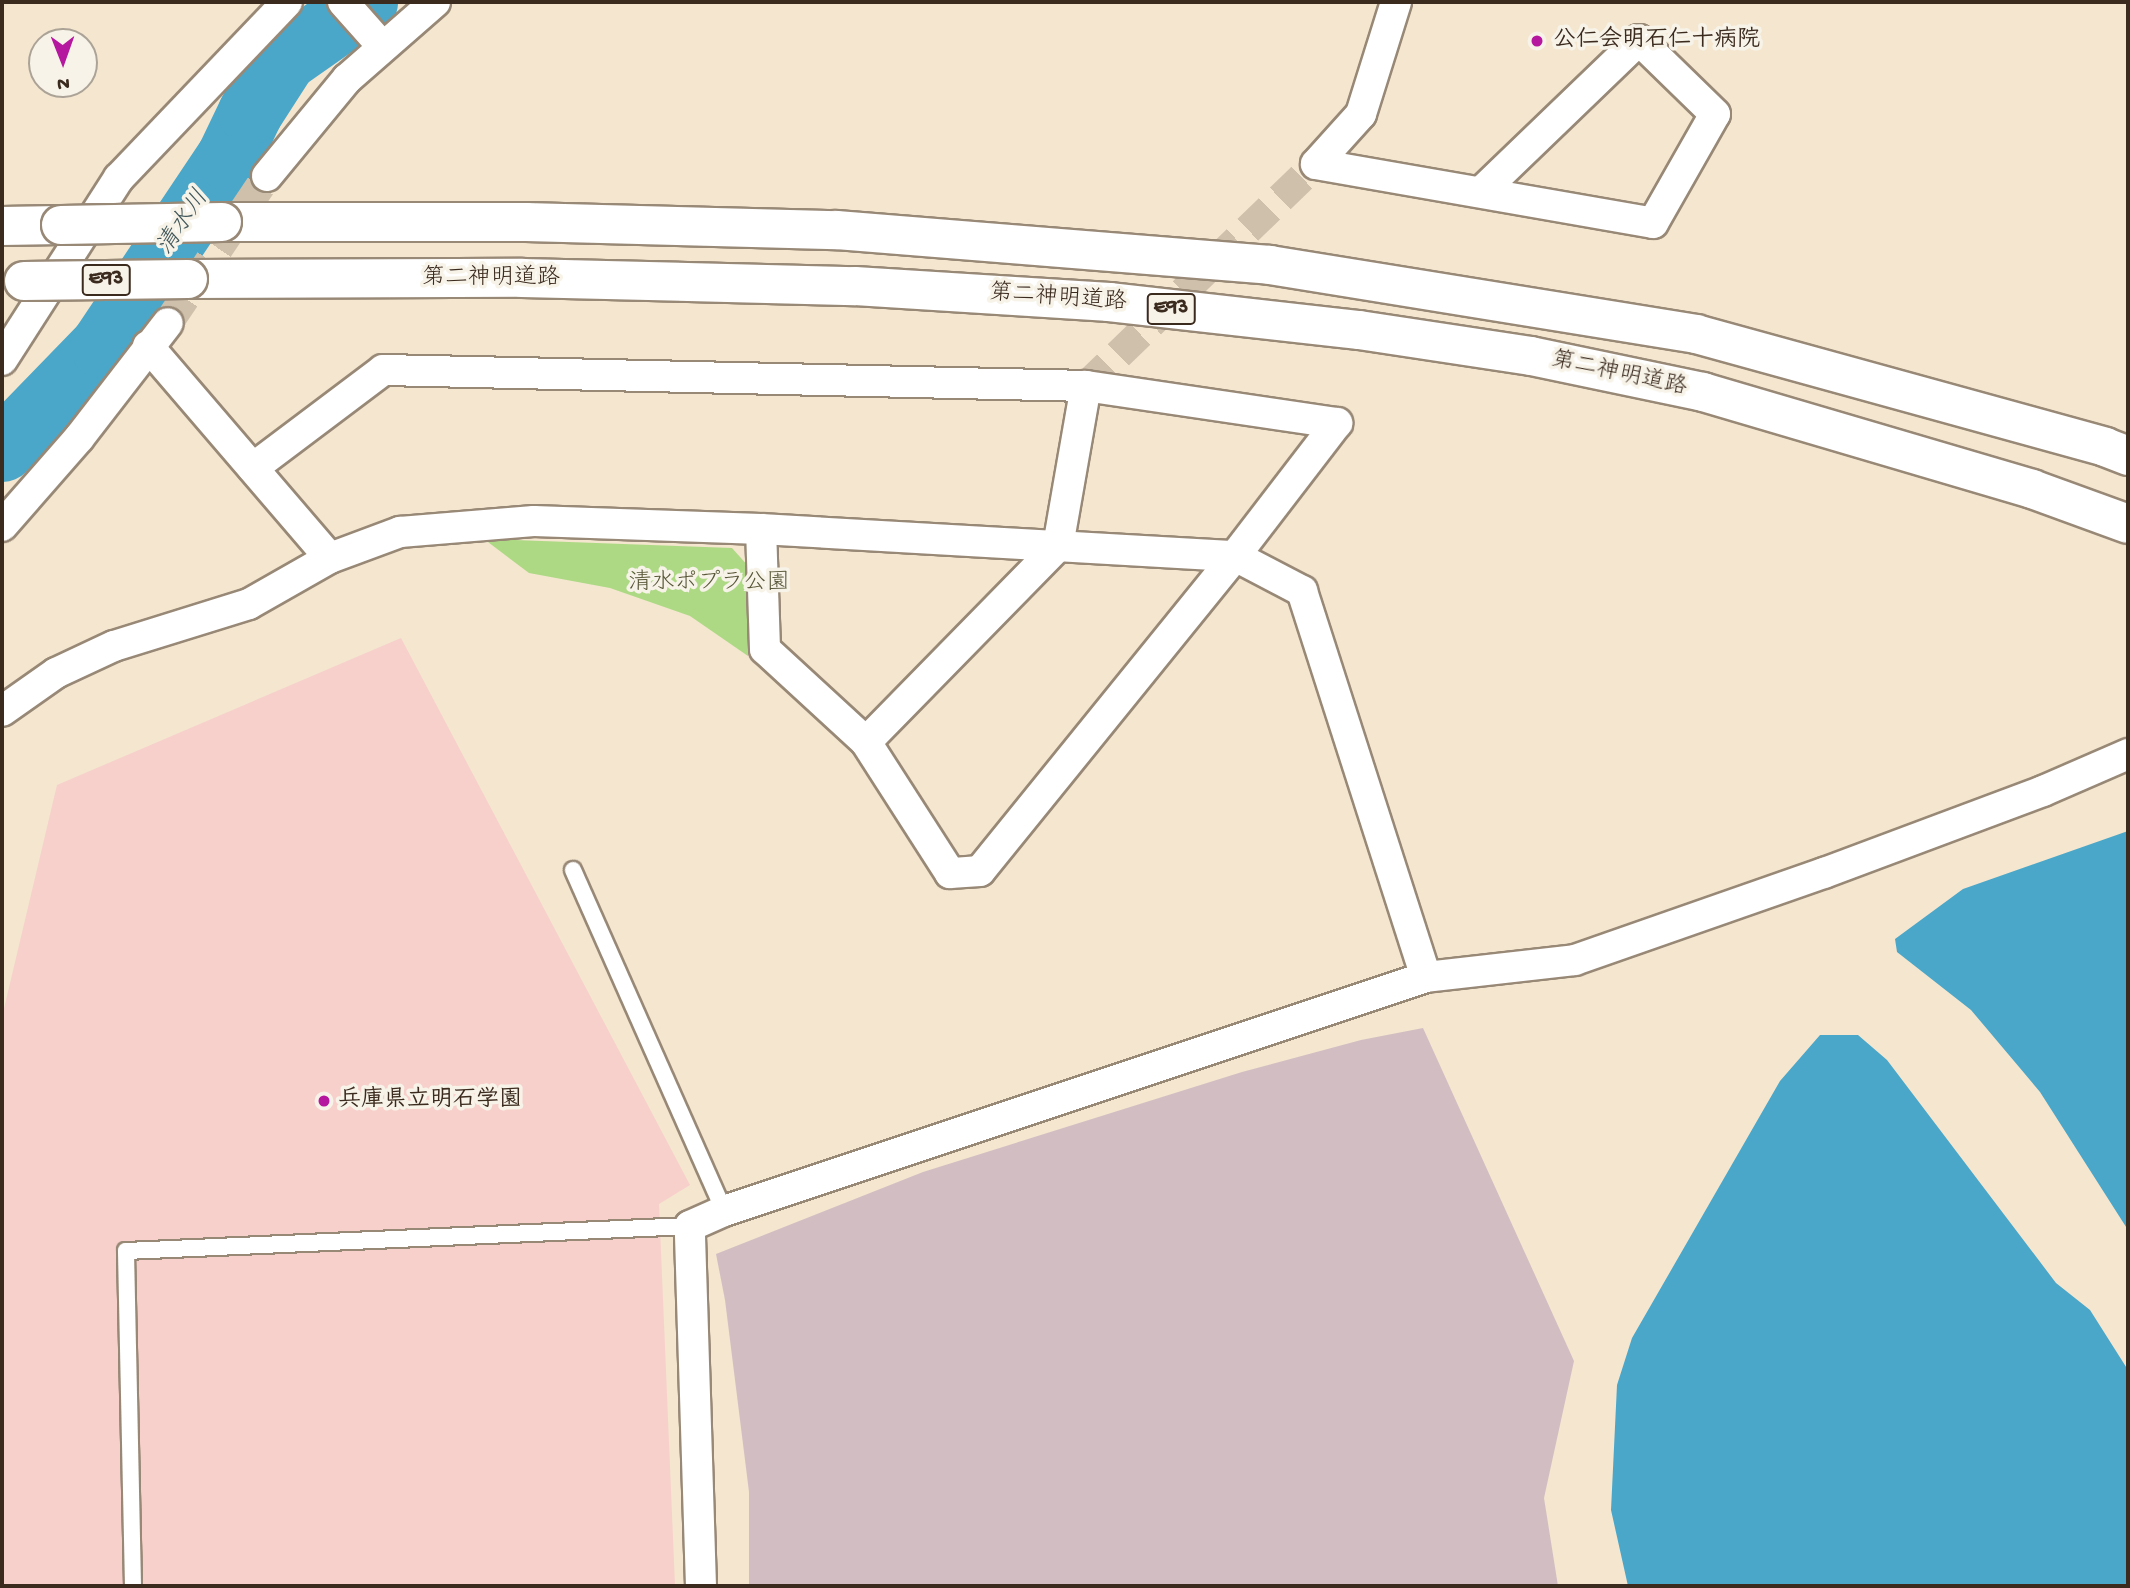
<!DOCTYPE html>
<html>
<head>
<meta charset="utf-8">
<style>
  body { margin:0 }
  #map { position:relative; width:2130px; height:1588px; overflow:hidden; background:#f4e6cf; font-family:"Gochi Hand","Klee One",sans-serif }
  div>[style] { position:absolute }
  .built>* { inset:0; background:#f7d0cb }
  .industrial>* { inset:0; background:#d2bec2 }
  .green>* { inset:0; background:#add985 }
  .water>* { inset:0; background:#4aa7c9 }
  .river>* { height:65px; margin:-32.5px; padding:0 32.5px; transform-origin:32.5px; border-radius:32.5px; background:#4aa7c9 }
  .minor-tunnel>* { height:30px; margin-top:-15px; transform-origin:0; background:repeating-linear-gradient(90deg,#cfc0ac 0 30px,transparent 0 45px) }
  .roads { filter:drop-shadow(2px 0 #988876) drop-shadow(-2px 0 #988876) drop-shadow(0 2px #988876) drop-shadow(0 -2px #988876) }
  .service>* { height:16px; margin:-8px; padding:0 8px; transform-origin:8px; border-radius:8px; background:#fff }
  .minor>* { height:30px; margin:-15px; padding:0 15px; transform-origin:15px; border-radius:15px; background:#fff }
  .motorway>* { height:38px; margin:-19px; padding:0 19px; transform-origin:19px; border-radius:19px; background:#fff }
  .bridges { filter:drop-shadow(2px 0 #988876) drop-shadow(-2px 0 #988876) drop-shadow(0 2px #988876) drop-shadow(0 -2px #988876) }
  .motorway-bridge>* { height:38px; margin:-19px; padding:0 19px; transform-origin:19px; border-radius:19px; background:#fff }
  .dots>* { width:19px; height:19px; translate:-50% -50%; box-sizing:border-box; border:4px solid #f7f3e8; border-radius:50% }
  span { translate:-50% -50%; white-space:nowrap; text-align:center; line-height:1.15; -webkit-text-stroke:7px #f7f3e8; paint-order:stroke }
  .shield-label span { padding:2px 5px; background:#f7f3e8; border:2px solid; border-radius:5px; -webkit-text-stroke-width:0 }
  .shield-label { font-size:21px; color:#3b2a1e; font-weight:700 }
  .poi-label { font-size:23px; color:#3b2a1e; font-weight:700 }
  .left { translate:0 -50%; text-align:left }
  .street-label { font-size:23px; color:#3b2a1e }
  .park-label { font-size:23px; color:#585638 }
  .water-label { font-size:24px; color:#40565a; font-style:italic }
  .frame { position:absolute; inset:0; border:4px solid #3b2a1e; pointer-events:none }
  .north { position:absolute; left:28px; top:28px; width:70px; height:70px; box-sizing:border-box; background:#f7f3e8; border:2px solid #aca397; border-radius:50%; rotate:179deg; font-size:19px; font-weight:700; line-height:28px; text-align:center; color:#3b2a1e }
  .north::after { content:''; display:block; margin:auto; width:24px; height:32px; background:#b5179e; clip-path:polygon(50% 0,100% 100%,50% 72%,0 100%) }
</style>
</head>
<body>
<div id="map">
  <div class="built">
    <div style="clip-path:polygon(401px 638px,690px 1185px,659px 1204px,675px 1586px,2px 1586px,2px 1017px,57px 785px)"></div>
  </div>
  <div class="industrial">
    <div style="clip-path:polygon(1423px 1028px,1574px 1361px,1544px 1498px,1558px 1586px,749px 1586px,749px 1492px,725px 1300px,716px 1254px,923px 1172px,1242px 1072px,1361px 1040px)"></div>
  </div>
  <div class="green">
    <div style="clip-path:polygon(484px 539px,732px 548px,749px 567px,748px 656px,690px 616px,610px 588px,529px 573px)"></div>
  </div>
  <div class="water">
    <div style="clip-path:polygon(2128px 831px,2128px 1230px,2040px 1092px,1971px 1010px,1897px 952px,1895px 939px,1963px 889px)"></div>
    <div style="clip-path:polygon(1820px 1035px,1858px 1035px,1887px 1060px,2056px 1283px,2090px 1310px,2128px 1370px,2128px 1586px,1628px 1586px,1611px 1510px,1617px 1385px,1632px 1338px,1780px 1081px)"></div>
  </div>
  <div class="river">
    <div style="left:2px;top:449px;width:144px;rotate:-45.8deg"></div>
    <div style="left:102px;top:346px;width:226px;rotate:-56.2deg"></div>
    <div style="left:228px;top:158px;width:51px;rotate:-64.4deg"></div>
    <div style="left:250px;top:112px;width:63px;rotate:-57.3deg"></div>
    <div style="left:284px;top:59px;width:99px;rotate:-35.1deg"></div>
  </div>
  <div class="minor-tunnel">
    <div style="left:168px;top:323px;width:177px;rotate:-56deg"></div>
    <div style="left:1086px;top:386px;width:320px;rotate:-44deg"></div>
  </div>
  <div class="roads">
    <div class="service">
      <div style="left:573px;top:870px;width:373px;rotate:66.1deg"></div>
      <div style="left:133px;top:1586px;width:335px;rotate:-91.2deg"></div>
      <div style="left:126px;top:1251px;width:565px;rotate:-2.54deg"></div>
    </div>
    <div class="minor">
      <div style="left:343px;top:2px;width:60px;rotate:48.4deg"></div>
      <div style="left:1316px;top:164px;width:342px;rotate:9.9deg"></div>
      <div style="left:1653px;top:223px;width:125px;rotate:-60.4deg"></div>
      <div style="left:1715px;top:114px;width:106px;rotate:-135.8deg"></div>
      <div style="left:1639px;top:40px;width:219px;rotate:136.1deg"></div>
      <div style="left:1316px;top:164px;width:67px;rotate:-48deg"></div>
      <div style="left:1361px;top:114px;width:117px;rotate:-72.6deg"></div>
      <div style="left:267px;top:176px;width:126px;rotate:-50.5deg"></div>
      <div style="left:347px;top:79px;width:117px;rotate:-41.2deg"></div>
      <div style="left:148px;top:346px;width:279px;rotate:49.4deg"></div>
      <div style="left:330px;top:558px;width:75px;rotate:-20.4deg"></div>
      <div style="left:400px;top:532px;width:134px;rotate:-4.7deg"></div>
      <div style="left:534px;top:521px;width:227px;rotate:2deg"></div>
      <div style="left:761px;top:529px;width:475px;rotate:3.3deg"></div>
      <div style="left:1235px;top:556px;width:76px;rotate:27.6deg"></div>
      <div style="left:1302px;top:591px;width:405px;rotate:72.2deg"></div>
      <div style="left:2px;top:360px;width:216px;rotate:-57.3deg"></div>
      <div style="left:119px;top:178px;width:243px;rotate:-46.3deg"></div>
      <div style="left:253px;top:468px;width:163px;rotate:-37deg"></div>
      <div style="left:383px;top:370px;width:703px;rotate:1.3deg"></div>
      <div style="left:1086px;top:386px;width:254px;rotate:8.4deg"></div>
      <div style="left:1337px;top:423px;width:168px;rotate:127.5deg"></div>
      <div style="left:1235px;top:556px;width:405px;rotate:129deg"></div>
      <div style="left:980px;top:871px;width:30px;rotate:176deg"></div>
      <div style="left:950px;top:873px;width:156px;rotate:-122.7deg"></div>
      <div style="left:866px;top:742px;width:137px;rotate:-137.4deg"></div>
      <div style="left:765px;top:649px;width:120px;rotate:-91.9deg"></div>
      <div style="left:2px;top:526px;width:117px;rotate:-48.8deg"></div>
      <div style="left:79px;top:438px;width:145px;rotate:-52.3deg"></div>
      <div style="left:2px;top:711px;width:66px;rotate:-35.1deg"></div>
      <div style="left:56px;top:673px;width:64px;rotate:-25deg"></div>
      <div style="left:114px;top:646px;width:141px;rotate:-17.3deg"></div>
      <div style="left:249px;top:604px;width:93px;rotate:-29.6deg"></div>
      <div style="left:866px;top:742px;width:274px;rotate:-45.6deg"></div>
      <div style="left:1058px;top:546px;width:162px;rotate:-80.1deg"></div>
      <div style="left:701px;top:1586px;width:360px;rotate:-91.8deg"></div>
      <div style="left:690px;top:1226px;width:37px;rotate:-24deg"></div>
      <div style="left:724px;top:1211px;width:740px;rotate:-18.43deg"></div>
      <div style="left:1426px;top:977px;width:150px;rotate:-6.5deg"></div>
      <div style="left:1575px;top:960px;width:264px;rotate:-19.3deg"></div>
      <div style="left:1824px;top:873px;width:234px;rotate:-20.5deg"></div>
      <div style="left:2043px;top:791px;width:93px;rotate:-23.5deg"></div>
    </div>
    <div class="motorway">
      <div style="left:222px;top:222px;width:304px"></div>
      <div style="left:526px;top:222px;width:311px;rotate:1.5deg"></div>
      <div style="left:837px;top:230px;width:434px;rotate:4.6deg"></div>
      <div style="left:1270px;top:265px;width:432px;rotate:9.2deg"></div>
      <div style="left:1696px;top:334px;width:424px;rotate:15.4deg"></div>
      <div style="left:2105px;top:447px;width:25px;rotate:21deg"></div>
      <div style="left:2px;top:226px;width:59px;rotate:-1deg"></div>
      <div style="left:188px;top:279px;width:334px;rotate:-0.2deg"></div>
      <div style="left:522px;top:278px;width:333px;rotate:1.4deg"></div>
      <div style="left:855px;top:286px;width:255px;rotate:3.6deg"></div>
      <div style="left:1109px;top:302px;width:252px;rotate:6.4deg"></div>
      <div style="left:1359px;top:330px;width:174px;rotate:8.6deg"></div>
      <div style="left:1531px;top:356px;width:176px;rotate:11.8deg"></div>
      <div style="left:1703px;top:392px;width:343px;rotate:16.4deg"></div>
      <div style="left:2032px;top:489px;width:102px;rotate:20deg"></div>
    </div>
  </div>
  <div class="bridges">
    <div class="motorway-bridge">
      <div style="left:61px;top:225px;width:161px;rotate:-1.1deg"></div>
      <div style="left:24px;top:281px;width:164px;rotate:-0.7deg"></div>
    </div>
  </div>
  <div class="dots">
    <div style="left:1537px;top:41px;background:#b5179e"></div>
    <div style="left:324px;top:1101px;background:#b5179e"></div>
  </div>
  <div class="shield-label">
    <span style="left:106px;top:280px">E93</span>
    <span style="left:1171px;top:309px">E93</span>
  </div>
  <div class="poi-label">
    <span class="left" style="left:1553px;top:41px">公仁会明石仁十病院</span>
    <span class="left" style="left:338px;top:1101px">兵庫県立明石学園</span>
  </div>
  <div class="street-label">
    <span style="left:491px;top:279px">第二神明道路</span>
    <span style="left:1058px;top:299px;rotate:4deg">第二神明道路</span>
    <span style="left:1619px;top:375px;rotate:12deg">第二神明道路</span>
  </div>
  <div class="park-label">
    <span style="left:709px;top:584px">清水ポプラ公園</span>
  </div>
  <div class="water-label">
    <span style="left:184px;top:223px;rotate:-56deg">清水川</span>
  </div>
  <div class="frame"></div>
  <div class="north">N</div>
</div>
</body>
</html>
